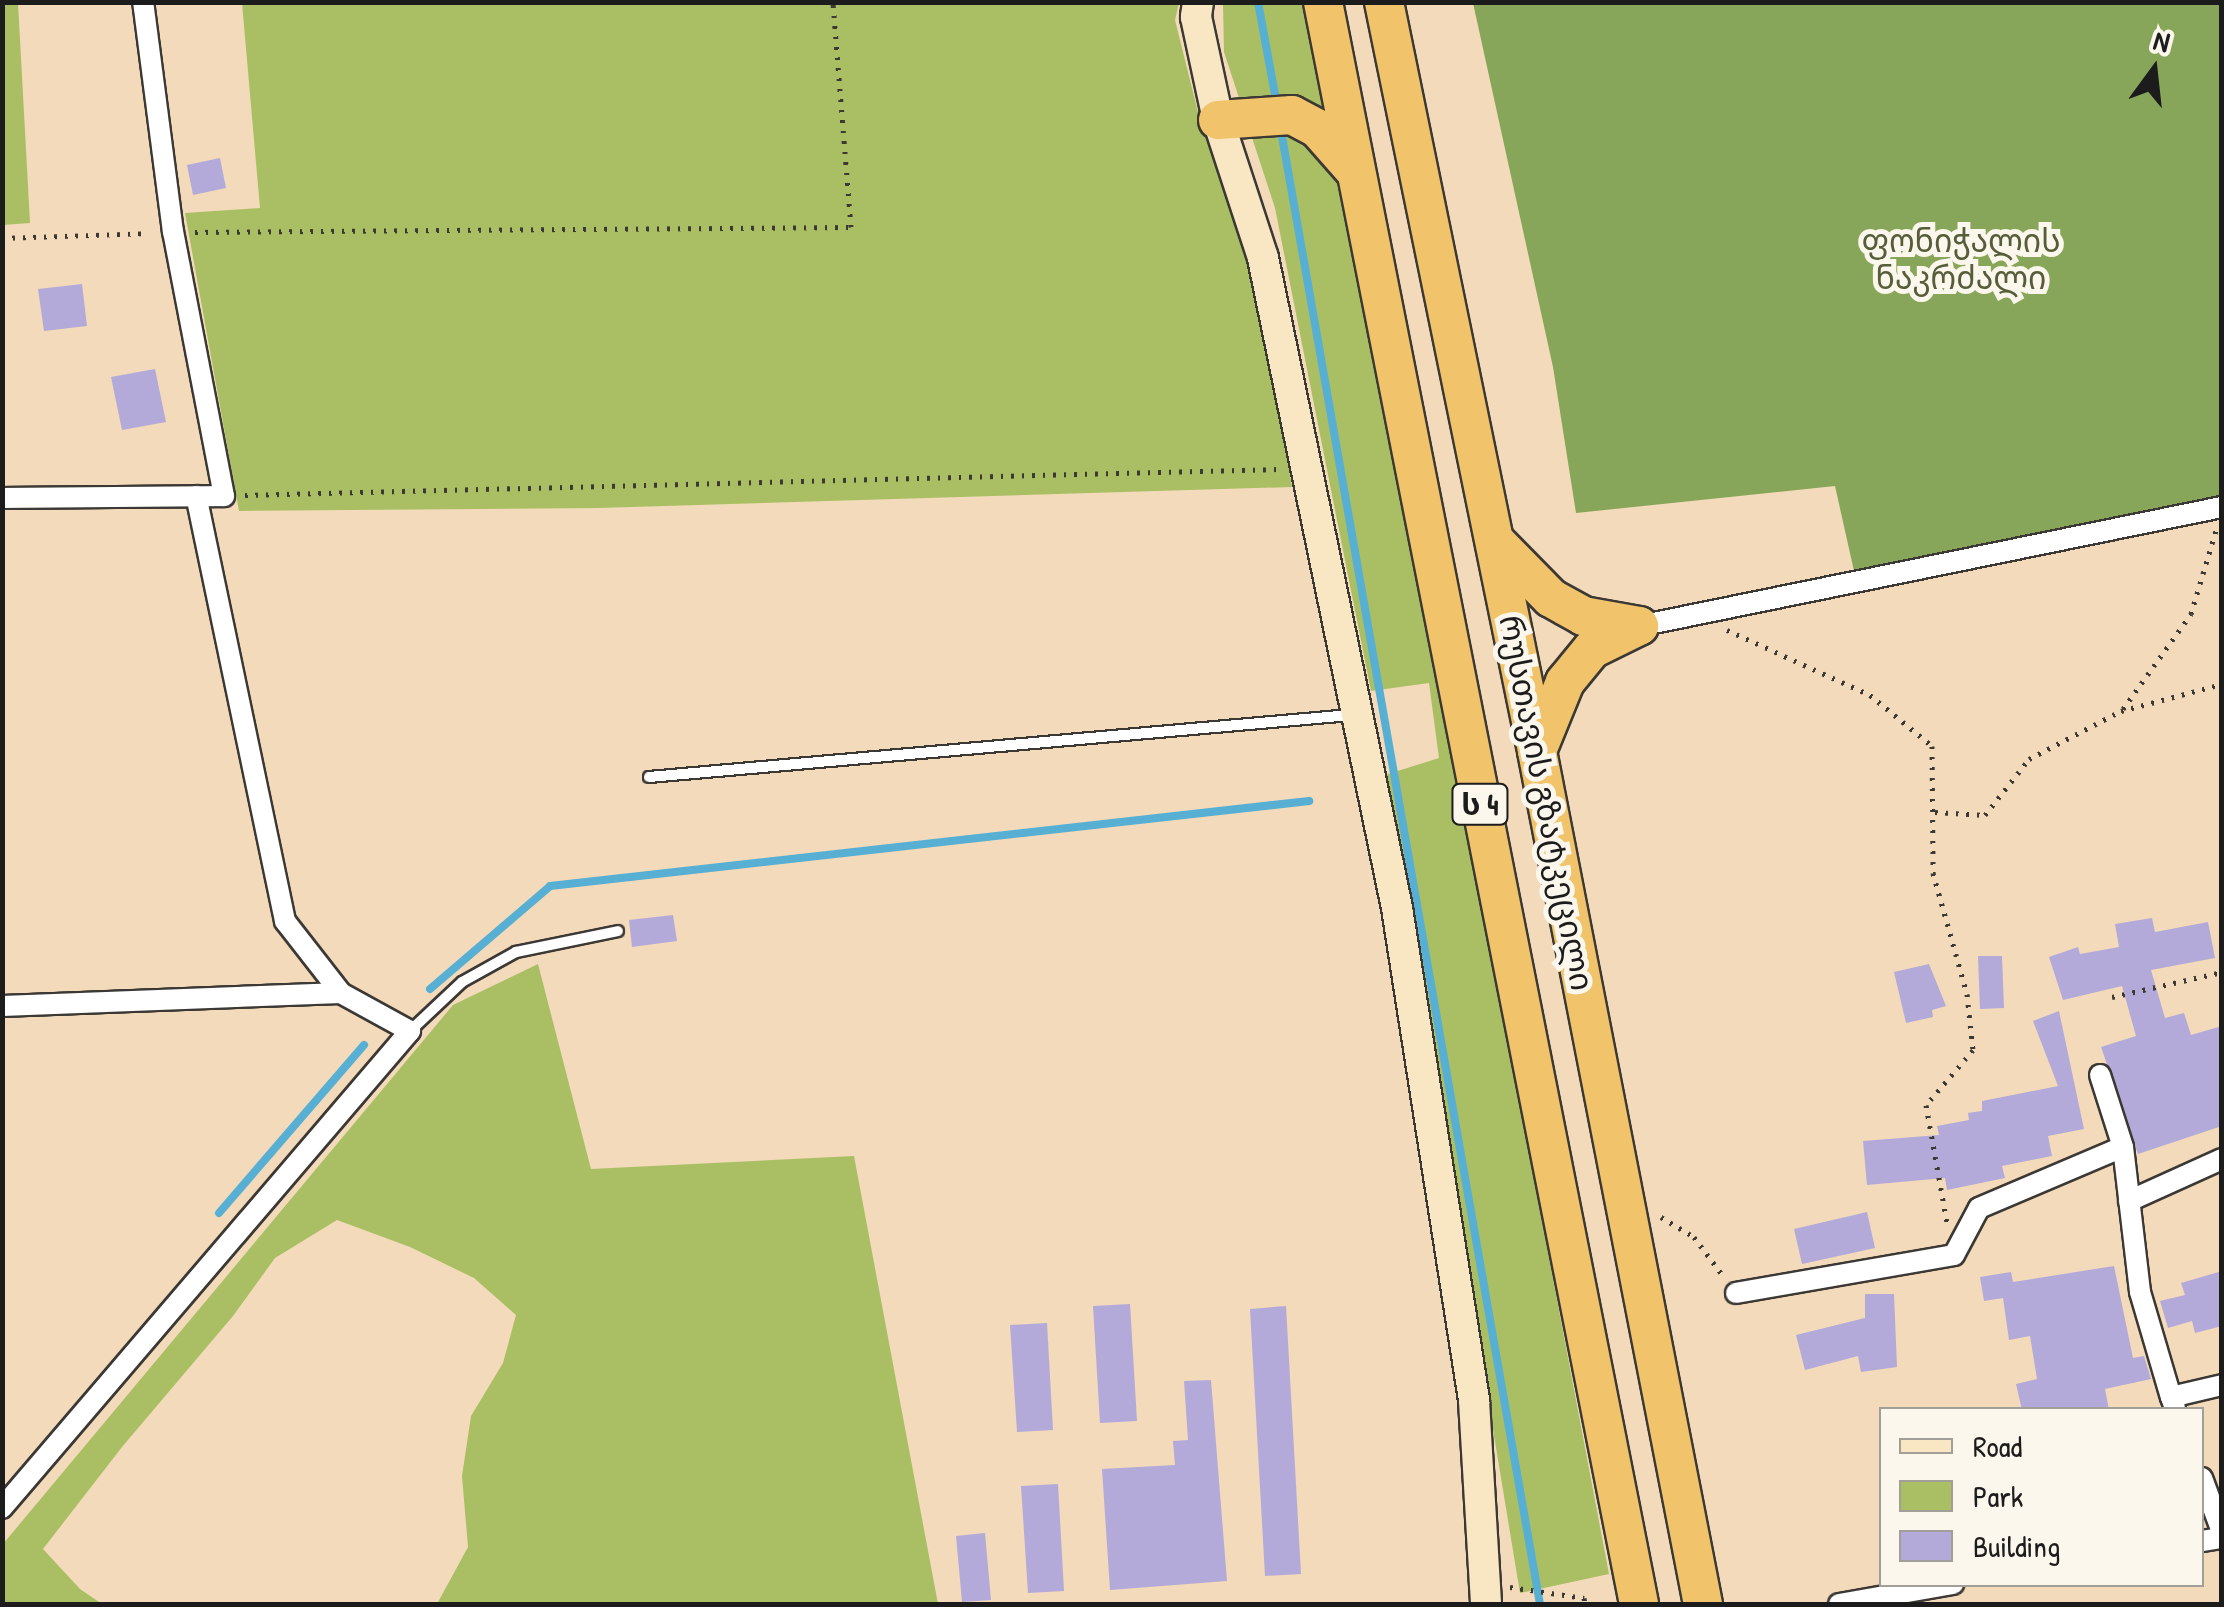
<!DOCTYPE html>
<html>
<head>
<meta charset="utf-8">
<style>
  body { margin:0 }
  #map { position:relative; width:2224px; height:1607px; overflow:hidden; background:#f2daba; font-family:"Patrick Hand","Noto Sans Georgian",sans-serif }
  div>[style] { position:absolute }
  .green>* { inset:0; background:#aabf64 }
  .forest>* { inset:0; background:#87a65a }
  .stream>* { height:8px; margin:-4px; padding:0 4px; transform-origin:4px; border-radius:4px; background:#57afd4 }
  .building>* { inset:0; background:#b3aad9 }
  .path>* { height:5px; margin-top:-2.5px; transform-origin:0; background:repeating-linear-gradient(90deg,#3c3834 0 2.5px,transparent 0 10.5px) }
  .roads { filter:drop-shadow(2px 0 #3c3834) drop-shadow(-2px 0 #3c3834) drop-shadow(0 2px #3c3834) drop-shadow(0 -2px #3c3834) }
  .lane>* { height:10px; margin:-5px; padding:0 5px; transform-origin:5px; border-radius:5px; background:#fff }
  .street>* { height:20px; margin:-10px; padding:0 10px; transform-origin:10px; border-radius:10px; background:#fff }
  .secondary>* { height:30px; margin:-15px; padding:0 15px; transform-origin:15px; border-radius:15px; background:#f9e7c3 }
  .highway>* { height:38px; margin:-19px; padding:0 19px; transform-origin:19px; border-radius:19px; background:#f1c36a }
  span { translate:-50% -50%; white-space:nowrap; text-align:center; line-height:1.15; -webkit-text-stroke:10px #fbf7ec; paint-order:stroke }
  .shield-label span { padding:2px 8px; background:#fbf7ec; border:2px solid; border-radius:8px; -webkit-text-stroke-width:0 }
  .shield-label { font-size:30px; color:#1c1c1c; font-weight:700 }
  .park-label { font-size:32px; color:#555d39 }
  .street-label { font-size:32px; color:#1c1c1c }
  .frame { position:absolute; inset:0; border:5px solid #1c1c1c; pointer-events:none }
  .legend { position:absolute; left:1879px; top:1407px; width:325px; height:180px; box-sizing:border-box; background:#fbf7ec; border:2px solid #a29f99; margin:0; padding:12px 18px; list-style:none; font-size:30px; color:#1c1c1c }
  .legend li { display:flex; align-items:center; gap:20px; height:50px }
  .legend b { width:50px; border:2px solid #a29f99 }
  .north { position:absolute; left:2104px; top:20px; width:100px; height:100px; -webkit-text-stroke:8px #fbf7ec; paint-order:stroke; rotate:15deg; font-size:28px; font-weight:700; line-height:40px; text-align:center; color:#1c1c1c }
  .north::after { content:''; display:block; margin:auto; width:35px; height:45px; background:#1c1c1c; clip-path:polygon(50% 0,100% 100%,50% 72%,0 100%) }
</style>
</head>
<body>
<div id="map">
  <div class="green">
    <div style="clip-path:polygon(3px 2px,18px 3px,30px 223px,3px 225px)"></div>
    <div style="clip-path:polygon(242px 3px,1179px 3px,1175px 20px,1199px 116px,1252px 260px,1292px 487px,598px 508px,239px 511px,185px 213px,260px 208px)"></div>
    <div style="clip-path:polygon(1223px 3px,1311px 3px,1609px 1574px,1520px 1593px,1385px 775px,1439px 758px,1429px 683px,1371px 691px,1275px 208px,1224px 52px)"></div>
    <div style="clip-path:polygon(538px 964px,591px 1169px,854px 1156px,938px 1604px,437px 1604px,468px 1547px,462px 1476px,471px 1416px,503px 1363px,516px 1315px,474px 1278px,410px 1247px,337px 1220px,275px 1258px,233px 1316px,122px 1447px,43px 1549px,80px 1589px,102px 1604px,3px 1604px,3px 1544px,453px 1005px)"></div>
  </div>
  <div class="forest">
    <div style="clip-path:polygon(1473px 3px,2221px 3px,2221px 499px,1854px 571px,1835px 486px,1576px 513px,1553px 367px)"></div>
  </div>
  <div class="stream">
    <div style="left:1258px;top:2px;width:106px;rotate:79.6deg"></div>
    <div style="left:1280px;top:125px;width:1502px;rotate:80.03deg"></div>
    <div style="left:430px;top:989px;width:158px;rotate:-40.6deg"></div>
    <div style="left:550px;top:886px;width:764px;rotate:-6.39deg"></div>
    <div style="left:219px;top:1213px;width:222px;rotate:-49.2deg"></div>
  </div>
  <div class="building">
    <div style="clip-path:polygon(220px 158px,226px 188px,193px 195px,187px 165px)"></div>
    <div style="clip-path:polygon(82px 284px,87px 326px,44px 331px,38px 289px)"></div>
    <div style="clip-path:polygon(155px 369px,166px 422px,122px 430px,111px 377px)"></div>
    <div style="clip-path:polygon(673px 915px,677px 941px,632px 947px,629px 920px)"></div>
    <div style="clip-path:polygon(2152px 918px,2155px 932px,2208px 922px,2215px 958px,2151px 970px,2165px 1018px,2184px 1013px,2191px 1035px,2222px 1026px,2222px 1126px,2138px 1154px,2101px 1047px,2136px 1036px,2122px 986px,2063px 1000px,2049px 957px,2078px 947px,2080px 954px,2119px 947px,2115px 924px)"></div>
    <div style="clip-path:polygon(1978px 956px,2002px 956px,2004px 1008px,1980px 1009px)"></div>
    <div style="clip-path:polygon(1929px 964px,1946px 1006px,1932px 1010px,1933px 1017px,1906px 1023px,1894px 972px)"></div>
    <div style="clip-path:polygon(2059px 1011px,2084px 1129px,2048px 1136px,2052px 1156px,2002px 1166px,2005px 1178px,1947px 1190px,1945px 1178px,1867px 1185px,1863px 1141px,1939px 1135px,1937px 1126px,1969px 1120px,1968px 1113px,1982px 1111px,1982px 1101px,2058px 1086px,2033px 1021px)"></div>
    <div style="clip-path:polygon(1867px 1212px,1875px 1248px,1802px 1264px,1794px 1229px)"></div>
    <div style="clip-path:polygon(2114px 1266px,2133px 1358px,2144px 1356px,2151px 1379px,2105px 1389px,2109px 1410px,2022px 1410px,2016px 1384px,2037px 1379px,2030px 1336px,2009px 1340px,2003px 1298px,1984px 1301px,1980px 1277px,2011px 1272px,2013px 1282px)"></div>
    <div style="clip-path:polygon(2222px 1271px,2222px 1326px,2195px 1333px,2192px 1321px,2168px 1328px,2160px 1301px,2185px 1295px,2181px 1283px)"></div>
    <div style="clip-path:polygon(1865px 1294px,1894px 1294px,1897px 1367px,1861px 1372px,1858px 1356px,1805px 1370px,1796px 1335px,1865px 1318px)"></div>
    <div style="clip-path:polygon(1130px 1304px,1137px 1421px,1100px 1423px,1093px 1306px)"></div>
    <div style="clip-path:polygon(1286px 1306px,1301px 1574px,1265px 1576px,1250px 1309px)"></div>
    <div style="clip-path:polygon(1047px 1323px,1053px 1430px,1017px 1432px,1010px 1325px)"></div>
    <div style="clip-path:polygon(1211px 1380px,1227px 1581px,1110px 1590px,1102px 1469px,1175px 1465px,1173px 1441px,1188px 1440px,1184px 1381px)"></div>
    <div style="clip-path:polygon(1058px 1484px,1064px 1591px,1028px 1593px,1021px 1486px)"></div>
    <div style="clip-path:polygon(985px 1533px,991px 1600px,962px 1602px,956px 1536px)"></div>
  </div>
  <div class="path">
    <div style="left:195px;top:232px;width:656px;rotate:-0.44deg"></div>
    <div style="left:851px;top:227px;width:226px;rotate:-94.6deg"></div>
    <div style="left:2px;top:238px;width:147px;rotate:-1.9deg"></div>
    <div style="left:245px;top:495px;width:1033px;rotate:-1.44deg"></div>
    <div style="left:1727px;top:630px;width:157px;rotate:24.4deg"></div>
    <div style="left:1870px;top:695px;width:80px;rotate:39.4deg"></div>
    <div style="left:1932px;top:746px;width:127px;rotate:89.5deg"></div>
    <div style="left:1933px;top:873px;width:126px;rotate:74.3deg"></div>
    <div style="left:1967px;top:994px;width:56px;rotate:83.9deg"></div>
    <div style="left:1973px;top:1050px;width:72px;rotate:130.5deg"></div>
    <div style="left:1926px;top:1105px;width:120px;rotate:79.9deg"></div>
    <div style="left:2123px;top:709px;width:117px;rotate:-54.4deg"></div>
    <div style="left:2191px;top:614px;width:88px;rotate:-73.4deg"></div>
    <div style="left:1935px;top:812px;width:50px;rotate:3.4deg"></div>
    <div style="left:1985px;top:815px;width:71px;rotate:-51.8deg"></div>
    <div style="left:2029px;top:759px;width:104px;rotate:-27.6deg"></div>
    <div style="left:2121px;top:711px;width:105px;rotate:-15deg"></div>
    <div style="left:2112px;top:997px;width:113px;rotate:-12.8deg"></div>
    <div style="left:1661px;top:1217px;width:39px;rotate:31deg"></div>
    <div style="left:1694px;top:1237px;width:50px;rotate:53.1deg"></div>
    <div style="left:1510px;top:1587px;width:75px;rotate:8.5deg"></div>
    <div style="left:1584px;top:1598px;width:6px;rotate:81deg"></div>
  </div>
  <div class="roads">
    <div class="lane">
      <div style="left:649px;top:777px;width:705px;rotate:-5.05deg"></div>
      <div style="left:410px;top:1031px;width:71px;rotate:-43.3deg"></div>
      <div style="left:462px;top:982px;width:62px;rotate:-29.1deg"></div>
      <div style="left:516px;top:952px;width:104px;rotate:-11.6deg"></div>
    </div>
    <div class="street">
      <div style="left:2px;top:498px;width:222px;rotate:-0.5deg"></div>
      <div style="left:224px;top:496px;width:269px;rotate:-100.9deg"></div>
      <div style="left:173px;top:232px;width:232px;rotate:-97.4deg"></div>
      <div style="left:1639px;top:626px;width:595px;rotate:-11.54deg"></div>
      <div style="left:2px;top:1006px;width:339px;rotate:-2.2deg"></div>
      <div style="left:2100px;top:1075px;width:76px;rotate:72.3deg"></div>
      <div style="left:2123px;top:1147px;width:146px;rotate:83.3deg"></div>
      <div style="left:2140px;top:1292px;width:109px;rotate:73.6deg"></div>
      <div style="left:2129px;top:1201px;width:102px;rotate:-24.3deg"></div>
      <div style="left:1736px;top:1293px;width:221px;rotate:-9.9deg"></div>
      <div style="left:1954px;top:1255px;width:53px;rotate:-62deg"></div>
      <div style="left:1979px;top:1208px;width:156px;rotate:-23deg"></div>
      <div style="left:2175px;top:1408px;width:12px;rotate:-110deg"></div>
      <div style="left:2171px;top:1397px;width:52px;rotate:-13.2deg"></div>
      <div style="left:2202px;top:1478px;width:58px;rotate:69.7deg"></div>
      <div style="left:2px;top:1508px;width:628px;rotate:-49.46deg"></div>
      <div style="left:410px;top:1031px;width:79px;rotate:-151.2deg"></div>
      <div style="left:341px;top:993px;width:91px;rotate:-127.9deg"></div>
      <div style="left:285px;top:921px;width:434px;rotate:-101.8deg"></div>
      <div style="left:2202px;top:1541px;width:20px;rotate:-9deg"></div>
      <div style="left:1839px;top:1604px;width:116px;rotate:-10deg"></div>
    </div>
    <div class="secondary">
      <div style="left:1198px;top:2px;width:15px;rotate:98deg"></div>
      <div style="left:1196px;top:17px;width:105px;rotate:77.9deg"></div>
      <div style="left:1218px;top:120px;width:145px;rotate:71.9deg"></div>
      <div style="left:1263px;top:258px;width:664px;rotate:78.35deg"></div>
      <div style="left:1397px;top:908px;width:499px;rotate:81.1deg"></div>
      <div style="left:1474px;top:1401px;width:203px;rotate:86.6deg"></div>
    </div>
    <div class="highway">
      <div style="left:1323px;top:2px;width:1633px;rotate:78.84deg"></div>
      <div style="left:1384px;top:2px;width:764px;rotate:78.45deg"></div>
      <div style="left:1537px;top:751px;width:869px;rotate:78.99deg"></div>
      <div style="left:1218px;top:120px;width:74px;rotate:-3.9deg"></div>
      <div style="left:1292px;top:115px;width:30px;rotate:28deg"></div>
      <div style="left:1318px;top:129px;width:55px;rotate:48.7deg"></div>
      <div style="left:1495px;top:541px;width:80px;rotate:45.5deg"></div>
      <div style="left:1551px;top:598px;width:37px;rotate:29deg"></div>
      <div style="left:1583px;top:616px;width:57px;rotate:10.1deg"></div>
      <div style="left:1639px;top:626px;width:52px;rotate:153.9deg"></div>
      <div style="left:1592px;top:649px;width:43px;rotate:129.3deg"></div>
      <div style="left:1565px;top:682px;width:74px;rotate:112.1deg"></div>
    </div>
  </div>
  <div class="shield-label">
    <span style="left:1480px;top:804px">ს 4</span>
  </div>
  <div class="park-label">
    <span style="left:1961px;top:260px">ფონიჭალის<br>ნაკრძალი</span>
  </div>
  <div class="street-label">
    <span style="left:1546px;top:803px;rotate:79deg">რუსთავის გზატკეცილი</span>
  </div>
  <div class="frame"></div>
  <ul class="legend">
  <li><b style="height:12px;background:#f9e7c3"></b>Road</li>
  <li><b style="height:28px;background:#aabf64"></b>Park</li>
  <li><b style="height:28px;background:#b3aad9"></b>Building</li>
  </ul>
  <div class="north">N</div>
</div>
</body>
</html>
